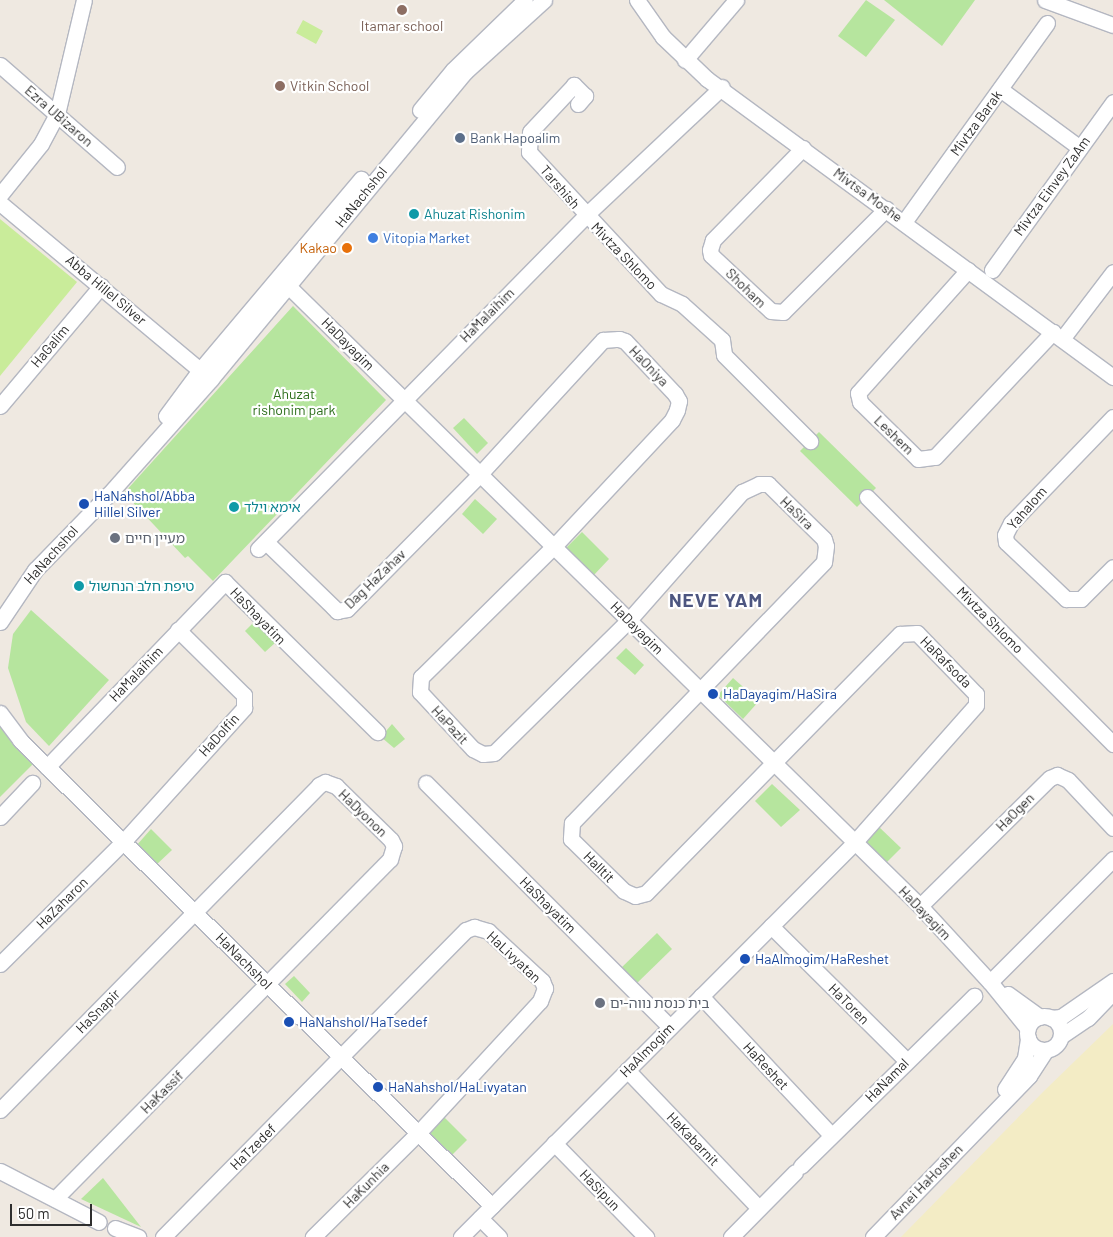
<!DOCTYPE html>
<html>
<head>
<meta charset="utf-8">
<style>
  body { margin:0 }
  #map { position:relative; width:1113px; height:1237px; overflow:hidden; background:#efe9e1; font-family:Barlow,"Noto Sans Hebrew",sans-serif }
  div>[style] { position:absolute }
  .green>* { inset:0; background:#b6e59e }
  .sand>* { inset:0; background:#f3ecc5 }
  .pitch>* { inset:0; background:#c9ec9a }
  .roads { filter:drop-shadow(1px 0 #b4b7c1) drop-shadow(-1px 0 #b4b7c1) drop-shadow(0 1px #b4b7c1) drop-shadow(0 -1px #b4b7c1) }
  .minor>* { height:15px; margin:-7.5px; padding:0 7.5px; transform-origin:7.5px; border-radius:7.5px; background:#fff }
  .minor>.ring { margin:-7.5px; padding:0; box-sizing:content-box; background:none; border:15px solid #fff; border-radius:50% }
  .dots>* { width:14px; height:14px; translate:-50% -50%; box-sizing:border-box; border:2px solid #fff; border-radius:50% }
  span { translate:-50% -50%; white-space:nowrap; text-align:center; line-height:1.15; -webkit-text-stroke:4.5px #fff; paint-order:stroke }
  .education-label { font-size:14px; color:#785e54 }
  .left { translate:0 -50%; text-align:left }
  .street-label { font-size:14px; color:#2e2e2e }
  .service-label { font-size:14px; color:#4e5e75 }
  .culture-label { font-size:14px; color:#0d838f }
  .shop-label { font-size:14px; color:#366cbe }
  .food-label { font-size:14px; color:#c56008 }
  .right { translate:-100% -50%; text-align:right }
  .park-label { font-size:14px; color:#2c6e1b }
  .transit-label { font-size:14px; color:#164399 }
  .worship-label { font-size:14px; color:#5b616d }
  .district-label { font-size:19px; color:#4d5680; font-weight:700; letter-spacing:1px }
  .scale { position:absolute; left:10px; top:1204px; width:82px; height:22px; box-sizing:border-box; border:2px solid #2e2e2e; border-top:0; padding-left:6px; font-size:15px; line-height:18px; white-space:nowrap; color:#2e2e2e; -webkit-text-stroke:4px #fff; paint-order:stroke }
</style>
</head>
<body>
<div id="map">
  <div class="green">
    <div style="clip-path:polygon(866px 0,895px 20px,866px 57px,838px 36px)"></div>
    <div style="clip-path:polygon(884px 0,975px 0,942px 46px)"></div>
    <div style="clip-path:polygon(293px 306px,386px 400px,213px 581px,188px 556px,185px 558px,124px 493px)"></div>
    <div style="clip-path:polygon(464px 418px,488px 443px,477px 454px,453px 428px)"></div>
    <div style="clip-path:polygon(819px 432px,876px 488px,857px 507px,800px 451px)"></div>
    <div style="clip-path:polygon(475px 499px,497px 519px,483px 534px,462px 514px)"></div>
    <div style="clip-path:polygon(582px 532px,609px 559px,593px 576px,565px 549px)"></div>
    <div style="clip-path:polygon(31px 610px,109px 680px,49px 746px,26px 722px,8px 668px,13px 634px)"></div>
    <div style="clip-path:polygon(255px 621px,275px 643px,265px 652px,245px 631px)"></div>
    <div style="clip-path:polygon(626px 648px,644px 665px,635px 675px,616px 658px)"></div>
    <div style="clip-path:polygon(733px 678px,759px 701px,743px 719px,718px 695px)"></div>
    <div style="clip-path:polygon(0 723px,35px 762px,0 797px)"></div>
    <div style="clip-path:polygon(392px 724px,405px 739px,394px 748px,381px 737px)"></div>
    <div style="clip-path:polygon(772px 784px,800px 810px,781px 827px,755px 801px)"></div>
    <div style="clip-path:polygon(879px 827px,901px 848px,885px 864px,863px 844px)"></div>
    <div style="clip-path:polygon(151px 829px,172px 850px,155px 866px,136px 846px)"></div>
    <div style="clip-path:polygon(657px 933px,672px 949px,634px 986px,619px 970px)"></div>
    <div style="clip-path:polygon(294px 976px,310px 993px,302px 1002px,285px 984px)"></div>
    <div style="clip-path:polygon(444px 1117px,467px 1140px,450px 1157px,427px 1134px)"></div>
    <div style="clip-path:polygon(103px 1178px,141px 1227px,81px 1199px)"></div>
  </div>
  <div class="sand">
    <div style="clip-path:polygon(1113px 1024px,1113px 1237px,901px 1237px,1044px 1091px)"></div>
  </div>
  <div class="pitch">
    <div style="clip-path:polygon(303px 20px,323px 31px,316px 44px,296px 33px)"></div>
    <div style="clip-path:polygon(0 219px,77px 282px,0 376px)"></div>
  </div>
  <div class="roads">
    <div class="minor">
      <div style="left:637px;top:0;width:45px;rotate:54.9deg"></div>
      <div style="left:663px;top:37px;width:61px;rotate:43.7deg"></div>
      <div style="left:707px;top:79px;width:504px;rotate:36.28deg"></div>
      <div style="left:1045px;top:0;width:72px;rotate:20.2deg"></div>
      <div style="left:685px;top:60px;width:79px;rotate:-49.6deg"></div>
      <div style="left:0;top:65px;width:155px;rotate:41.1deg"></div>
      <div style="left:1000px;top:89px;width:99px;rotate:36.4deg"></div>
      <div style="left:578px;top:104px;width:11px;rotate:-49deg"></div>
      <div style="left:585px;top:96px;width:16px;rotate:-135deg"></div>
      <div style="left:574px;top:85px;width:64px;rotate:133.1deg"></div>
      <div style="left:530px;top:132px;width:20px;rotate:93deg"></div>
      <div style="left:529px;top:152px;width:194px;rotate:47.1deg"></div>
      <div style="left:661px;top:294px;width:23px;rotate:25deg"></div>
      <div style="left:682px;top:304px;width:54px;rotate:42deg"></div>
      <div style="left:722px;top:340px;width:15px;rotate:82deg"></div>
      <div style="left:724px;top:355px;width:122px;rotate:45deg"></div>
      <div style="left:420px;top:110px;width:52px;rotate:-50.5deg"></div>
      <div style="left:453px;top:70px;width:100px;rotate:-44.2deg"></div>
      <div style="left:803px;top:148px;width:129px;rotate:134.4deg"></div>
      <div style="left:713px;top:240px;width:10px;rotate:107deg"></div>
      <div style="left:710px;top:250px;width:5px;rotate:79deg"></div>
      <div style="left:711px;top:255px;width:82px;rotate:43deg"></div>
      <div style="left:771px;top:311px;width:12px;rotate:5deg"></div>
      <div style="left:783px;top:312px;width:146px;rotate:-45deg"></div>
      <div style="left:0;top:195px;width:65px;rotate:-51.2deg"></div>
      <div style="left:41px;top:144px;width:34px;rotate:-62deg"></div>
      <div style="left:57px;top:114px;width:117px;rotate:-76.7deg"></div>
      <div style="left:0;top:203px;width:271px;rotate:39.9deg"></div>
      <div style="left:904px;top:222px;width:245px;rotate:-54.3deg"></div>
      <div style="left:968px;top:270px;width:165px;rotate:131.8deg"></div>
      <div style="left:858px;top:393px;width:9px;rotate:77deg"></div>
      <div style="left:860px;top:402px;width:81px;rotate:44.5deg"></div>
      <div style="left:918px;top:459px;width:17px;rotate:-7deg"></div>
      <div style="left:935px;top:457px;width:172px;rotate:-46.7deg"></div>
      <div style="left:992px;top:270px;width:207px;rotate:-54.2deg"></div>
      <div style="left:280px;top:278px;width:897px;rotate:44.46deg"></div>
      <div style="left:920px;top:906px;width:103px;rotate:47.4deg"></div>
      <div style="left:990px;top:982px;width:60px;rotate:51deg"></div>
      <div style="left:1062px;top:339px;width:84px;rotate:-52.7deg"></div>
      <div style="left:0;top:406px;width:157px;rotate:-49.9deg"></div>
      <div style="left:166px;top:416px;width:57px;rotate:-53.5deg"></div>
      <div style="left:200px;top:370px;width:250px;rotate:-49.9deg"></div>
      <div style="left:1113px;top:417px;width:147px;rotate:133.9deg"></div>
      <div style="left:1011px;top:523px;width:13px;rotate:117deg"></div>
      <div style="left:1005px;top:535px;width:7px;rotate:82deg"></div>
      <div style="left:1006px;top:542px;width:83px;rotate:43.5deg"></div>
      <div style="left:1066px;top:599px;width:15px"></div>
      <div style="left:1081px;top:599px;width:45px;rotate:-45deg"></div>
      <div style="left:867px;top:497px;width:349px;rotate:45.1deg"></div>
      <div style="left:266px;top:542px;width:93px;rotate:44.1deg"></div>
      <div style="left:333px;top:607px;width:6px;rotate:45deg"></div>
      <div style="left:337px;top:611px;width:10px;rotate:-11deg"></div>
      <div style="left:347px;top:609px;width:190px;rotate:-45.4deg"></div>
      <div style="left:480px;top:474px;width:182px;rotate:-47.5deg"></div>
      <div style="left:603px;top:340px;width:16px;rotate:-4deg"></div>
      <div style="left:619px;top:339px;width:6px;rotate:18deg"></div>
      <div style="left:625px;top:341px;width:73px;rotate:46.7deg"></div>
      <div style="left:675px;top:394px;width:8px;rotate:60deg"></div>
      <div style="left:679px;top:401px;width:9px;rotate:103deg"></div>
      <div style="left:677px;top:410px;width:11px;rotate:117deg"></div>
      <div style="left:672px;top:420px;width:173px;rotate:133.1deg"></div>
      <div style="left:554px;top:546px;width:187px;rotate:135.4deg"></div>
      <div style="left:421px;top:677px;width:15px;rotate:94deg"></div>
      <div style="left:420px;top:692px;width:78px;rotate:47.1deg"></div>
      <div style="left:473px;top:749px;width:11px;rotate:27deg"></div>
      <div style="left:483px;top:754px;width:11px;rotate:-5deg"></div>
      <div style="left:494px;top:753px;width:190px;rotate:-44.6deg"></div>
      <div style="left:629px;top:620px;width:171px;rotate:-48.6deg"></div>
      <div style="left:742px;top:492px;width:19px;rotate:-25deg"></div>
      <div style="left:759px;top:484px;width:9px"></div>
      <div style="left:768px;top:484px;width:78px;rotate:44.5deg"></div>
      <div style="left:824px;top:539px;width:7px;rotate:74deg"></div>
      <div style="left:826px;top:546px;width:16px;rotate:97deg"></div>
      <div style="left:824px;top:562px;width:363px;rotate:134deg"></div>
      <div style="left:572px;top:823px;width:16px;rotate:94deg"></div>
      <div style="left:571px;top:839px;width:74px;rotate:44.5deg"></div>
      <div style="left:624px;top:891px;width:12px;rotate:24deg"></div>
      <div style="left:635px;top:896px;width:11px;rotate:-15deg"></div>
      <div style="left:646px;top:893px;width:363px;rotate:-45.6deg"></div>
      <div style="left:900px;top:634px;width:17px;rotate:-3deg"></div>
      <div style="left:917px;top:633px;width:85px;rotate:46deg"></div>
      <div style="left:976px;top:694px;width:11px;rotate:90deg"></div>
      <div style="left:976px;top:705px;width:183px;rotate:131.5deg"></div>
      <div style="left:855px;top:842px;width:558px;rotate:134.93deg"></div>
      <div style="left:258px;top:549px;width:467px;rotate:-45.5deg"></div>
      <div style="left:585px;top:216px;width:188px;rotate:-43.3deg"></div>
      <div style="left:0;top:622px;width:63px;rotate:-56.1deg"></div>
      <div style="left:35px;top:570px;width:106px;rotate:-45.8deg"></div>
      <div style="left:109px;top:494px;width:154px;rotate:-48.4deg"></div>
      <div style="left:211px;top:379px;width:398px;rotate:-50.4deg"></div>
      <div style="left:465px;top:72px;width:107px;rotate:-42.3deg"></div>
      <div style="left:0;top:713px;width:34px;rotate:53deg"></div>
      <div style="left:20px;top:740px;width:663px;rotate:44.63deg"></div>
      <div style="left:47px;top:767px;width:257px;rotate:-46.1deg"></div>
      <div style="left:225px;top:582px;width:214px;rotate:44.6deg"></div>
      <div style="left:426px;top:783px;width:345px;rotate:45deg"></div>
      <div style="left:0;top:817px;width:47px;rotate:-46.7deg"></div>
      <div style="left:920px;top:906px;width:182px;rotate:-44.6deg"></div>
      <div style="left:1050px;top:778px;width:8px;rotate:-23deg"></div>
      <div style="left:1057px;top:775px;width:12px;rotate:24deg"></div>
      <div style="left:1068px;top:780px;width:66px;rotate:46.8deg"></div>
      <div style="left:771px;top:926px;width:190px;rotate:44.8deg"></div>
      <div style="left:0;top:964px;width:173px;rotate:-44.8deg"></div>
      <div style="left:123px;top:842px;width:181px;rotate:-47.9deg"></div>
      <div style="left:244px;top:708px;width:13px;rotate:-90deg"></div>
      <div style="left:244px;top:695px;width:93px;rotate:-135.4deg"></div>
      <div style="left:990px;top:982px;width:174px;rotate:-45deg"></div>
      <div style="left:1008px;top:994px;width:39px;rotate:36deg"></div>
      <div style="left:701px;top:996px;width:190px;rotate:46.9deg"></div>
      <div class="ring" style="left:1027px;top:1016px;width:19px;height:19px"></div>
      <div style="left:1051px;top:1018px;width:10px;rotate:-6deg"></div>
      <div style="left:1061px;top:1017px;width:63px;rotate:-34.7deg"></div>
      <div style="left:1061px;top:1036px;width:32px;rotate:-34deg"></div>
      <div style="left:1088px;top:1018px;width:36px;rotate:-46deg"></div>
      <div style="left:627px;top:1070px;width:191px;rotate:46.3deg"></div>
      <div style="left:1005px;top:1089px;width:37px;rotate:-57deg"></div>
      <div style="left:1025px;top:1058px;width:20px;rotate:-81deg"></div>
      <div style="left:0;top:1110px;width:455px;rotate:-45.5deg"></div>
      <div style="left:319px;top:785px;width:7px;rotate:-27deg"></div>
      <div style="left:325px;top:782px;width:12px;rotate:20deg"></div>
      <div style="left:336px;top:786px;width:77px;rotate:44.5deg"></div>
      <div style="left:391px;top:840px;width:7px;rotate:63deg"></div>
      <div style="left:394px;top:846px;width:14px;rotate:107deg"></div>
      <div style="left:390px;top:859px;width:477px;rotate:134.6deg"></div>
      <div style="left:554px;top:1143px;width:132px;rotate:45.6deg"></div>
      <div style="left:801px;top:1166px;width:243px;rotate:-44.5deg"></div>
      <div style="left:0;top:1171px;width:111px;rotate:27.3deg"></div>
      <div style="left:480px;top:1218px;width:27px;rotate:45deg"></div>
      <div style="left:115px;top:1228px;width:25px;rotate:21deg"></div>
      <div style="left:163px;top:1237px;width:431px;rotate:-45.4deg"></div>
      <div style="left:466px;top:930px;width:9px;rotate:-21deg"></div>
      <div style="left:474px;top:927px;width:15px;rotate:16deg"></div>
      <div style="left:488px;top:931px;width:74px;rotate:42.8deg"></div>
      <div style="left:542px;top:981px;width:8px;rotate:67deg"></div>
      <div style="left:545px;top:988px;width:14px;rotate:111deg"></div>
      <div style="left:540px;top:1001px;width:180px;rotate:132.7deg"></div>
      <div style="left:418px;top:1133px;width:148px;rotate:135.3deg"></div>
      <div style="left:731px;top:1237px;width:91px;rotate:-45.4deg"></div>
      <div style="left:873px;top:1237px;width:224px;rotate:-45.9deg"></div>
      <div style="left:1029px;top:1076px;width:31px;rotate:-57deg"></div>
    </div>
  </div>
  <div class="dots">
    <div style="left:402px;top:10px;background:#8d6e63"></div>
    <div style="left:280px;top:86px;background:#8d6e63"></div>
    <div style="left:460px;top:138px;background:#5c6f8a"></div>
    <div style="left:414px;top:214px;background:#0f9aa8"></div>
    <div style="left:373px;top:238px;background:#3f7fe0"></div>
    <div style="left:347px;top:248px;background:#e8710a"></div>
    <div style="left:84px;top:504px;background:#1a4fb4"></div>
    <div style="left:234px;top:507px;background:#0f9aa8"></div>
    <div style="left:115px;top:538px;background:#6b7280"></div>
    <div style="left:79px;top:586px;background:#0f9aa8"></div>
    <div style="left:713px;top:694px;background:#1a4fb4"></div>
    <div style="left:745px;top:959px;background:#1a4fb4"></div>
    <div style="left:600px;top:1003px;background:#6b7280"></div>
    <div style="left:289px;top:1022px;background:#1a4fb4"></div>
    <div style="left:378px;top:1087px;background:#1a4fb4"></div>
  </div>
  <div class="education-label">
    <span style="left:402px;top:26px">Itamar school</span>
    <span class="left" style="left:290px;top:86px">Vitkin School</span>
  </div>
  <div class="street-label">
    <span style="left:59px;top:116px;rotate:41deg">Ezra UBizaron</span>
    <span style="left:976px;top:123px;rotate:-54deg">Mivtza Barak</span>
    <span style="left:1052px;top:186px;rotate:-54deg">Mivtza Einvey ZaAm</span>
    <span style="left:560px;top:187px;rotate:49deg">Tarshish</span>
    <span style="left:868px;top:195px;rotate:36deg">Mivtsa Moshe</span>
    <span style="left:361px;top:197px;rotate:-51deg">HaNachshol</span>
    <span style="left:624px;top:256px;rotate:46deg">Mivtza Shlomo</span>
    <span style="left:746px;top:288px;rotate:44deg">Shoham</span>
    <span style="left:106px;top:290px;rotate:40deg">Abba Hillel Silver</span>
    <span style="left:487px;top:315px;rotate:-45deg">HaMalaihim</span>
    <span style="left:348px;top:344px;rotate:45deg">HaDayagim</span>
    <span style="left:50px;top:346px;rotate:-50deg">HaGalim</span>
    <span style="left:649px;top:366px;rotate:46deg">HaOniya</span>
    <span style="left:894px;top:435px;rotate:44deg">Leshem</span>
    <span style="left:1027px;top:508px;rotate:-49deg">Yahalom</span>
    <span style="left:797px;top:513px;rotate:44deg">HaSira</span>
    <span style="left:51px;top:555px;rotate:-48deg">HaNachshol</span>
    <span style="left:375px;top:579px;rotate:-44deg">Dag HaZahav</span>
    <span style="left:258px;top:616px;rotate:46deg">HaShayatim</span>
    <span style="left:990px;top:620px;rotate:45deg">Mivtza Shlomo</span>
    <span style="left:637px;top:628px;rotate:45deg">HaDayagim</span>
    <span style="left:946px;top:662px;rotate:45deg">HaRafsoda</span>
    <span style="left:136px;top:674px;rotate:-46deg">HaMalaihim</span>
    <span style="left:450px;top:725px;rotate:47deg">HaPazit</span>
    <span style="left:219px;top:735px;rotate:-48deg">HaDolfin</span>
    <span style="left:1015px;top:812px;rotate:-45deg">HaOgen</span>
    <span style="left:363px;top:813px;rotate:44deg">HaDyonon</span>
    <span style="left:599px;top:867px;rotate:45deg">HaIltit</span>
    <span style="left:62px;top:903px;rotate:-45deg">HaZaharon</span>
    <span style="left:548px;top:905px;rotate:45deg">HaShayatim</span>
    <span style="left:925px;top:913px;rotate:46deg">HaDayagim</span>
    <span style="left:514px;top:957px;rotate:43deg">HaLivyatan</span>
    <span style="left:244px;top:961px;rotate:45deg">HaNachshol</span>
    <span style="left:849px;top:1004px;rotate:45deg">HaToren</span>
    <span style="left:98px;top:1011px;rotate:-45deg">HaSnapir</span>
    <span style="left:647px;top:1050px;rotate:-45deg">HaAlmogim</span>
    <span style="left:766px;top:1066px;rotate:47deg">HaReshet</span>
    <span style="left:887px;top:1080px;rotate:-45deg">HaNamal</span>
    <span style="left:162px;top:1092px;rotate:-45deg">HaKassif</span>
    <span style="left:693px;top:1139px;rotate:46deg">HaKabarnit</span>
    <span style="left:253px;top:1147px;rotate:-45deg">HaTzedef</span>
    <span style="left:926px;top:1182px;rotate:-46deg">Avnei HaHoshen</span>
    <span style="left:366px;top:1185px;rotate:-45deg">HaKunhia</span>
    <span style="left:600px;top:1190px;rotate:46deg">HaSipun</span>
  </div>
  <div class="service-label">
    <span class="left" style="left:470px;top:138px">Bank Hapoalim</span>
  </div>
  <div class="culture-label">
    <span class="left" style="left:424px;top:214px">Ahuzat Rishonim</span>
    <span class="left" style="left:244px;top:507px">אימא וילד</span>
    <span class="left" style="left:89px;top:586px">טיפת חלב הנחשול</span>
  </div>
  <div class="shop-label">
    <span class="left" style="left:383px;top:238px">Vitopia Market</span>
  </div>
  <div class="food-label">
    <span class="right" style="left:337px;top:248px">Kakao</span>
  </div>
  <div class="park-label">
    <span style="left:294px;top:402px">Ahuzat<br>rishonim park</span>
  </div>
  <div class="transit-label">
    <span class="left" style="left:94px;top:504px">HaNahshol/Abba<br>Hillel Silver</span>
    <span class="left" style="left:723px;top:694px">HaDayagim/HaSira</span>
    <span class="left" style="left:755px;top:959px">HaAlmogim/HaReshet</span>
    <span class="left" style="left:299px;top:1022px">HaNahshol/HaTsedef</span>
    <span class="left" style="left:388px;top:1087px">HaNahshol/HaLivyatan</span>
  </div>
  <div class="worship-label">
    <span class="left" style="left:125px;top:538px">מעיין חיים</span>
    <span class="left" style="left:610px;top:1003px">בית כנסת נווה-ים</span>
  </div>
  <div class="district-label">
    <span style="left:716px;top:600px">NEVE YAM</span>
  </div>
  <div class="scale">50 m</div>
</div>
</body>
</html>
